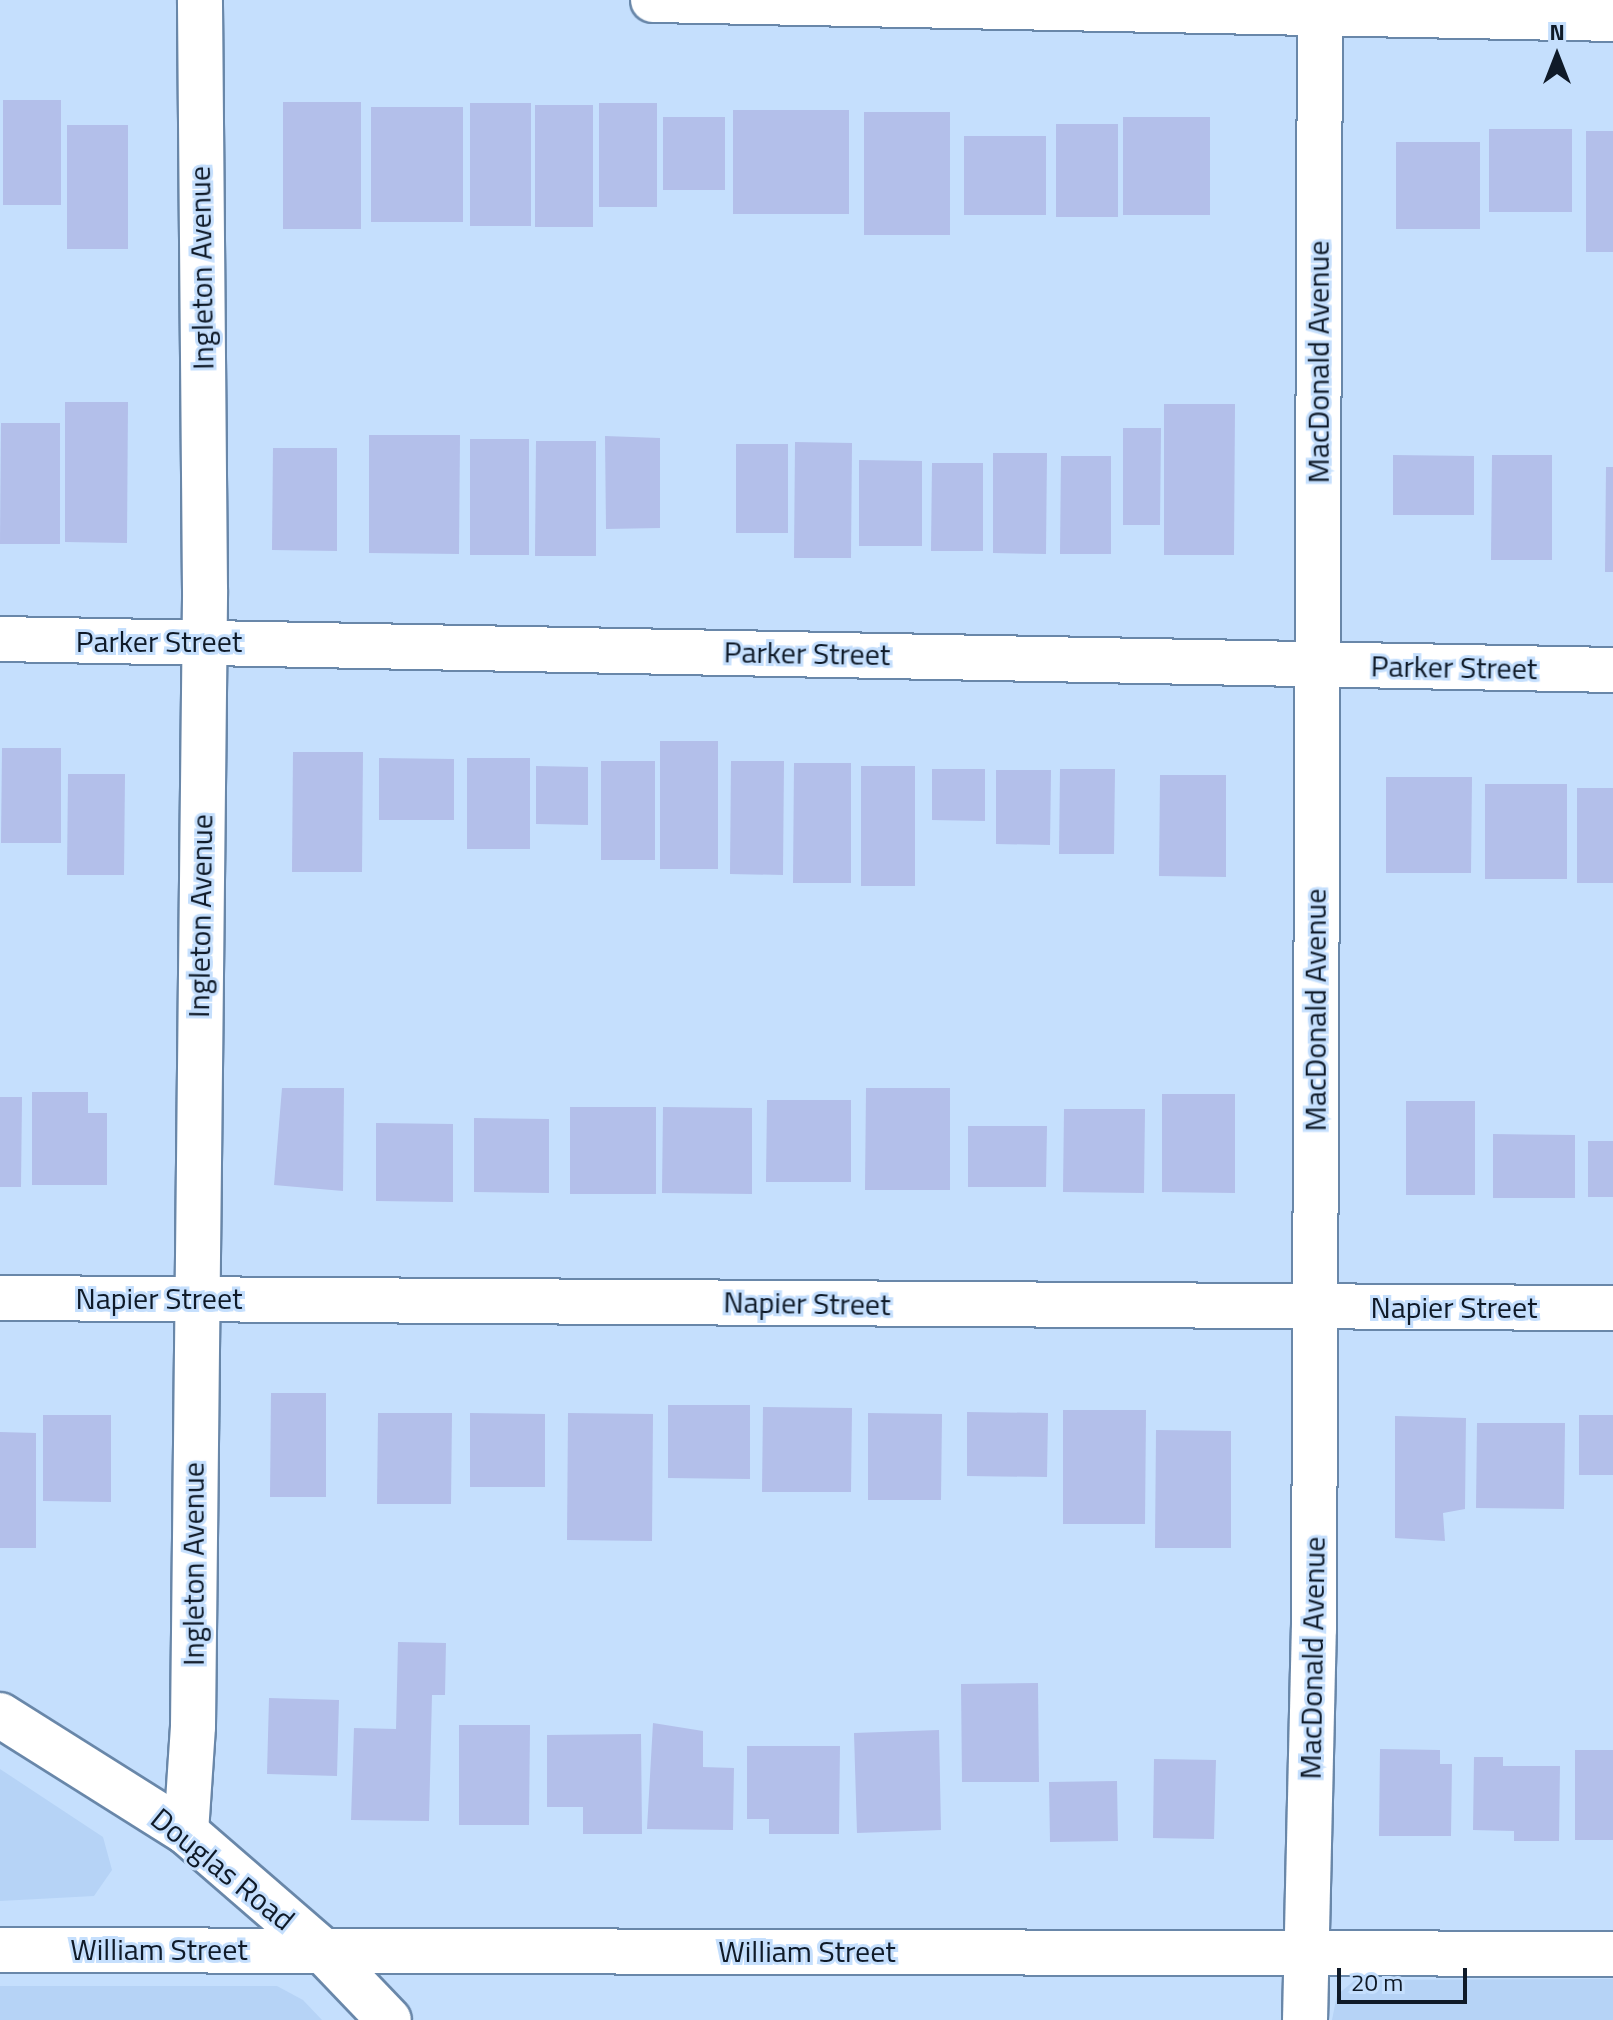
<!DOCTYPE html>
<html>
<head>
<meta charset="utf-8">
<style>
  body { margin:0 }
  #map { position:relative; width:1613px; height:2020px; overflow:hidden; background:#c5dffd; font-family:"Titillium Web",sans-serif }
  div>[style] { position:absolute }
  .built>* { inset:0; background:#b6d3f6 }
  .building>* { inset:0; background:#b3bfea }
  .roads { filter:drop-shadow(2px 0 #6987a9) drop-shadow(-2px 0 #6987a9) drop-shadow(0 2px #6987a9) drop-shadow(0 -2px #6987a9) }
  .minor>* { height:44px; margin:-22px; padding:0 22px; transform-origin:22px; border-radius:22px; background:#fff }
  span { translate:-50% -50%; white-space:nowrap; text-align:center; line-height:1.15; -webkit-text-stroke:6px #c5dffd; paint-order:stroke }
  .street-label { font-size:30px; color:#0f1a28 }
  .north { position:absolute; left:1517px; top:16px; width:80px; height:80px; -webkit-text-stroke:6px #c5dffd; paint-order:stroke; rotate:0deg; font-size:22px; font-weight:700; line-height:32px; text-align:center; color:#0f1a28 }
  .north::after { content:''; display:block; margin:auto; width:28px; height:36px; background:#0f1a28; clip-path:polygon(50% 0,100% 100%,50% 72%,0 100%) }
  .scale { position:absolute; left:1337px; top:1968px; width:130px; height:36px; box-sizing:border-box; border:4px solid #0f1a28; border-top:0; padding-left:10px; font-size:24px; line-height:28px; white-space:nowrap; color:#0f1a28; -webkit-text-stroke:6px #c5dffd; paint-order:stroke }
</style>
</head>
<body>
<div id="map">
  <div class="built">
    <div style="clip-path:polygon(0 1769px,103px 1837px,112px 1870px,94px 1896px,0 1901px)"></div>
    <div style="clip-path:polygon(1613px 1979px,1613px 2020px,1332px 2020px,1337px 1995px,1355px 1980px)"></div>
    <div style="clip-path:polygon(0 1986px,277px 1986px,303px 2000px,322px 2020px,0 2020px)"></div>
  </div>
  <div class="building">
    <div style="clip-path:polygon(3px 100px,61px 100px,61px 205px,3px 205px)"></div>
    <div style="clip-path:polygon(283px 102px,361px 102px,361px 229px,283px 229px)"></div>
    <div style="clip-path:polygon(470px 103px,531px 103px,531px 226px,470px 226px)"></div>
    <div style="clip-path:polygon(599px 103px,657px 103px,657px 207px,599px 207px)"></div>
    <div style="clip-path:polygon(535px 105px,593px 105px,593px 227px,535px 227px)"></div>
    <div style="clip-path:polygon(371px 107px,463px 107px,463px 222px,371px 222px)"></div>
    <div style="clip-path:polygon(733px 110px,849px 110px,849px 214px,733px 214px)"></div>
    <div style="clip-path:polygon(864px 112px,950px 112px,950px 235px,864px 235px)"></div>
    <div style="clip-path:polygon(663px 117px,725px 117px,725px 190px,663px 190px)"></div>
    <div style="clip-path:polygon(1123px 117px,1210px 117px,1210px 215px,1123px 215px)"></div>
    <div style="clip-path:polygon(1056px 124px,1118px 124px,1118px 217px,1056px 217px)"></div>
    <div style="clip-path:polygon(67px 125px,128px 125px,128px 249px,67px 249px)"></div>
    <div style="clip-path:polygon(1489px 129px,1572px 129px,1572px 212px,1489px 212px)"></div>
    <div style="clip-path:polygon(1586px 131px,1613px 131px,1613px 252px,1586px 252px)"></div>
    <div style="clip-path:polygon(964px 136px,1046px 136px,1046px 215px,964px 215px)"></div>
    <div style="clip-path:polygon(1396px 142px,1480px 142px,1480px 229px,1396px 229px)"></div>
    <div style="clip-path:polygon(65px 402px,128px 402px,127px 543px,65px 542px)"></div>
    <div style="clip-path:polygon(1164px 404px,1235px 404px,1234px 555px,1164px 555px)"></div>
    <div style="clip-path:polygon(1px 423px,60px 423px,60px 544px,0 544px)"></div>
    <div style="clip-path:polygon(1123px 428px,1161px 428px,1160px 525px,1123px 525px)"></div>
    <div style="clip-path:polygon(369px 435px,460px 435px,459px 554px,369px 553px)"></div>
    <div style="clip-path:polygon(605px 436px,660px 438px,660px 528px,606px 529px)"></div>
    <div style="clip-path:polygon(470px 439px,529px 439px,529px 555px,470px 555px)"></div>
    <div style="clip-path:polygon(536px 441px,596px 441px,596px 556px,535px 556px)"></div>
    <div style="clip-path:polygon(795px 442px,852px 443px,851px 558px,794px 558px)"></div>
    <div style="clip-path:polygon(736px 444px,788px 444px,788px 533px,736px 533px)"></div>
    <div style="clip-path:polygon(273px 448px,337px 448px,337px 551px,272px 550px)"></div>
    <div style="clip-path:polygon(993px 453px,1047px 453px,1046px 554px,993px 553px)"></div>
    <div style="clip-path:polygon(1393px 455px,1474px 456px,1474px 515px,1393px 515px)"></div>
    <div style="clip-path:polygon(1492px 455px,1552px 455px,1552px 560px,1491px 560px)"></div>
    <div style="clip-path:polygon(1061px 456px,1111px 456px,1111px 554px,1060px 554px)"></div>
    <div style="clip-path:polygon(859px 460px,922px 461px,922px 546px,859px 546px)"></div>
    <div style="clip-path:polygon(932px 463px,983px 463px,983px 551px,931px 551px)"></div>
    <div style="clip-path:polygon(1606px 467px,1613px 467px,1613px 572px,1605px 572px)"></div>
    <div style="clip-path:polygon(660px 741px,718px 741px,718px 869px,660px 869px)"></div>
    <div style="clip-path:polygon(2px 748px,61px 748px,61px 843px,1px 843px)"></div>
    <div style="clip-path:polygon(293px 752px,363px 752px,362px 872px,292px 872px)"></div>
    <div style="clip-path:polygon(379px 758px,454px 759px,454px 820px,379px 820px)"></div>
    <div style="clip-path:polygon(467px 758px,530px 758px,530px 849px,467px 849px)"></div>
    <div style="clip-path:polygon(601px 761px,655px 761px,655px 860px,601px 860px)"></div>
    <div style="clip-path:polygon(731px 761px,784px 761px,783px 875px,730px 874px)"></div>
    <div style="clip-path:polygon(794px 763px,851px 763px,851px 883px,793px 883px)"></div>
    <div style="clip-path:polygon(536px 766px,588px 767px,588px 825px,536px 824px)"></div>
    <div style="clip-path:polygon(861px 766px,915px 766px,915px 886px,861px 886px)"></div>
    <div style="clip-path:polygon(932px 769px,985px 769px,985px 821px,932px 820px)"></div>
    <div style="clip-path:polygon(1060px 769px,1115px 769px,1114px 854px,1059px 854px)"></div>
    <div style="clip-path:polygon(996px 770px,1051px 770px,1050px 845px,996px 844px)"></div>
    <div style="clip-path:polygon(68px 774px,125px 774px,124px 875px,67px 875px)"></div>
    <div style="clip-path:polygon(1160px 775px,1226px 775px,1226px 877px,1159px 876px)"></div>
    <div style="clip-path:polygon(1386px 777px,1472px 777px,1471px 873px,1386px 873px)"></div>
    <div style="clip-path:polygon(1485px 784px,1567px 784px,1567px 879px,1485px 879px)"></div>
    <div style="clip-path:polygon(1577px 788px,1613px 788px,1613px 883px,1577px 883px)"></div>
    <div style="clip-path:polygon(282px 1088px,344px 1088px,343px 1191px,274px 1185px)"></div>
    <div style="clip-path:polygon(866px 1088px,950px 1088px,950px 1190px,865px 1190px)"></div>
    <div style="clip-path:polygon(32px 1092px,88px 1092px,88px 1113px,107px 1113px,107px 1185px,32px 1185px)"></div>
    <div style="clip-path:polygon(1162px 1094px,1235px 1094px,1235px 1193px,1162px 1192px)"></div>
    <div style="clip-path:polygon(0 1097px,22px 1097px,21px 1187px,0 1187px)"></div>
    <div style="clip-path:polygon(767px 1100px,851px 1100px,851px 1182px,766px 1182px)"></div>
    <div style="clip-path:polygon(1406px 1101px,1475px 1101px,1475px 1195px,1406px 1195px)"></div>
    <div style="clip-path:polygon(570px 1107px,656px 1107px,656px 1194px,570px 1194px)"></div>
    <div style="clip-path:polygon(663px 1107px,752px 1108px,752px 1194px,662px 1193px)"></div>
    <div style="clip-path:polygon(1064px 1109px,1145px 1109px,1144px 1193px,1063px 1192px)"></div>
    <div style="clip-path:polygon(474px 1118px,549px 1119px,549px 1193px,474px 1192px)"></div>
    <div style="clip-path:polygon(376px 1123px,453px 1124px,453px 1202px,376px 1201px)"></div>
    <div style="clip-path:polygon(968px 1126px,1047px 1126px,1046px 1187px,968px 1187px)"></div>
    <div style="clip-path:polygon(1493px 1134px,1575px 1135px,1575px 1198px,1493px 1198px)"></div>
    <div style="clip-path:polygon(1588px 1141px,1613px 1141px,1613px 1197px,1588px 1197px)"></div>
    <div style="clip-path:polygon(271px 1393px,326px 1393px,326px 1497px,270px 1497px)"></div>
    <div style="clip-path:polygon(668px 1405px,750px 1405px,750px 1479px,668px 1478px)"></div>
    <div style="clip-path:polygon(763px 1407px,852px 1408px,851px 1492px,762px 1492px)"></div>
    <div style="clip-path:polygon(1063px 1410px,1146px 1410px,1145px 1524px,1063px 1524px)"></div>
    <div style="clip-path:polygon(967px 1412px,1048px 1413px,1047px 1477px,967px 1476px)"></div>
    <div style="clip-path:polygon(378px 1413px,452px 1413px,451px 1504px,377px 1504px)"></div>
    <div style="clip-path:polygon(470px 1413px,545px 1414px,545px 1487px,470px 1487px)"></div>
    <div style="clip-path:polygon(568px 1413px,653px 1414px,652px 1541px,567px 1540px)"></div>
    <div style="clip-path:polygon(868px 1413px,942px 1414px,941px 1500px,868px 1500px)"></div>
    <div style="clip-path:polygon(43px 1415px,111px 1415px,111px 1502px,43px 1501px)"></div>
    <div style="clip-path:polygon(1579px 1415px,1613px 1415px,1613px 1475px,1579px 1475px)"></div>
    <div style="clip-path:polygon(1395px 1416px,1466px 1418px,1465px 1509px,1443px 1513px,1445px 1541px,1395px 1538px)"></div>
    <div style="clip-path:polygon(1477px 1423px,1565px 1423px,1564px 1509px,1476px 1508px)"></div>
    <div style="clip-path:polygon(1156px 1430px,1231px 1431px,1231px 1548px,1155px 1548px)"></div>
    <div style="clip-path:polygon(0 1432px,36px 1433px,36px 1548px,0 1548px)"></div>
    <div style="clip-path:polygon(398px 1642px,446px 1643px,445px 1695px,432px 1695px,429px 1821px,351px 1820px,354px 1728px,396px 1729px)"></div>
    <div style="clip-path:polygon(1038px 1683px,1039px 1782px,962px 1782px,961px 1684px)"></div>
    <div style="clip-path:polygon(269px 1698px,339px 1700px,337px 1776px,267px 1774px)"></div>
    <div style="clip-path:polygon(653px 1723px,703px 1731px,703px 1767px,734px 1768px,733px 1830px,647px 1829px)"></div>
    <div style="clip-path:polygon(459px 1725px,530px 1725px,529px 1825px,459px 1825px)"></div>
    <div style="clip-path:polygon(939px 1730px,941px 1830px,857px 1833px,854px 1733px)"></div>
    <div style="clip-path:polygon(641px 1734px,642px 1834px,583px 1834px,583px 1807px,547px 1807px,547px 1735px)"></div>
    <div style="clip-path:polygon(747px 1746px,840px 1746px,839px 1834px,769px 1834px,769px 1819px,747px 1819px)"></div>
    <div style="clip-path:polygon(1380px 1749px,1440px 1750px,1440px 1764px,1452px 1764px,1451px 1836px,1379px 1836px)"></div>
    <div style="clip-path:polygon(1575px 1750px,1613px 1750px,1613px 1840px,1575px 1840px)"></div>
    <div style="clip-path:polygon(1474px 1757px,1503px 1757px,1503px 1766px,1560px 1766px,1559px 1841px,1514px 1841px,1514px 1831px,1473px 1830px)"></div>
    <div style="clip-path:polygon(1154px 1759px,1216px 1760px,1214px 1839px,1153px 1838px)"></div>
    <div style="clip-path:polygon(1117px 1781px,1118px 1841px,1050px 1842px,1049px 1782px)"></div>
  </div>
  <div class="roads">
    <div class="minor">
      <div style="left:653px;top:0;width:960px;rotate:1.13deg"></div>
      <div style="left:0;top:639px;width:1613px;rotate:1.1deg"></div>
      <div style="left:0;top:1298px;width:1613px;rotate:0.36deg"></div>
      <div style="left:0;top:1715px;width:220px;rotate:32.2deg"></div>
      <div style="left:186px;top:1832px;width:179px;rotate:40.9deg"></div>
      <div style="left:321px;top:1949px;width:98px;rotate:46.2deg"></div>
      <div style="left:186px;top:1832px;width:106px;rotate:-86.2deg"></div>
      <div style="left:193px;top:1726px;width:1136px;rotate:-89.39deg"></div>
      <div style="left:205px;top:590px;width:590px;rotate:-90.49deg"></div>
      <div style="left:0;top:1950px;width:1613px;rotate:0.14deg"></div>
      <div style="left:1305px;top:2020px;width:391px;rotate:-88.7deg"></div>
      <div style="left:1314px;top:1629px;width:1629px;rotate:-89.79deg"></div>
    </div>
  </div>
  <div class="street-label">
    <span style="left:201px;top:268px;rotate:-91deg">Ingleton Avenue</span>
    <span style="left:1318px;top:362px;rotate:-90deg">MacDonald Avenue</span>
    <span style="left:159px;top:641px">Parker Street</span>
    <span style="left:807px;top:653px;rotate:1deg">Parker Street</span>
    <span style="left:1454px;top:667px;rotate:1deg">Parker Street</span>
    <span style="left:200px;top:916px;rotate:-89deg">Ingleton Avenue</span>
    <span style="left:1315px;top:1010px;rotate:-90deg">MacDonald Avenue</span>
    <span style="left:159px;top:1298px">Napier Street</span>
    <span style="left:807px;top:1303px;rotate:1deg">Napier Street</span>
    <span style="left:1454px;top:1307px">Napier Street</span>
    <span style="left:193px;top:1564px;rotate:-90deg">Ingleton Avenue</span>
    <span style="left:1312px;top:1658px;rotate:-89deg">MacDonald Avenue</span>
    <span style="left:223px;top:1869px;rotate:39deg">Douglas Road</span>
    <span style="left:159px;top:1949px">William Street</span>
    <span style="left:807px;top:1951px">William Street</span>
  </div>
  <div class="north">N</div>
  <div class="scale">20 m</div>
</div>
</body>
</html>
